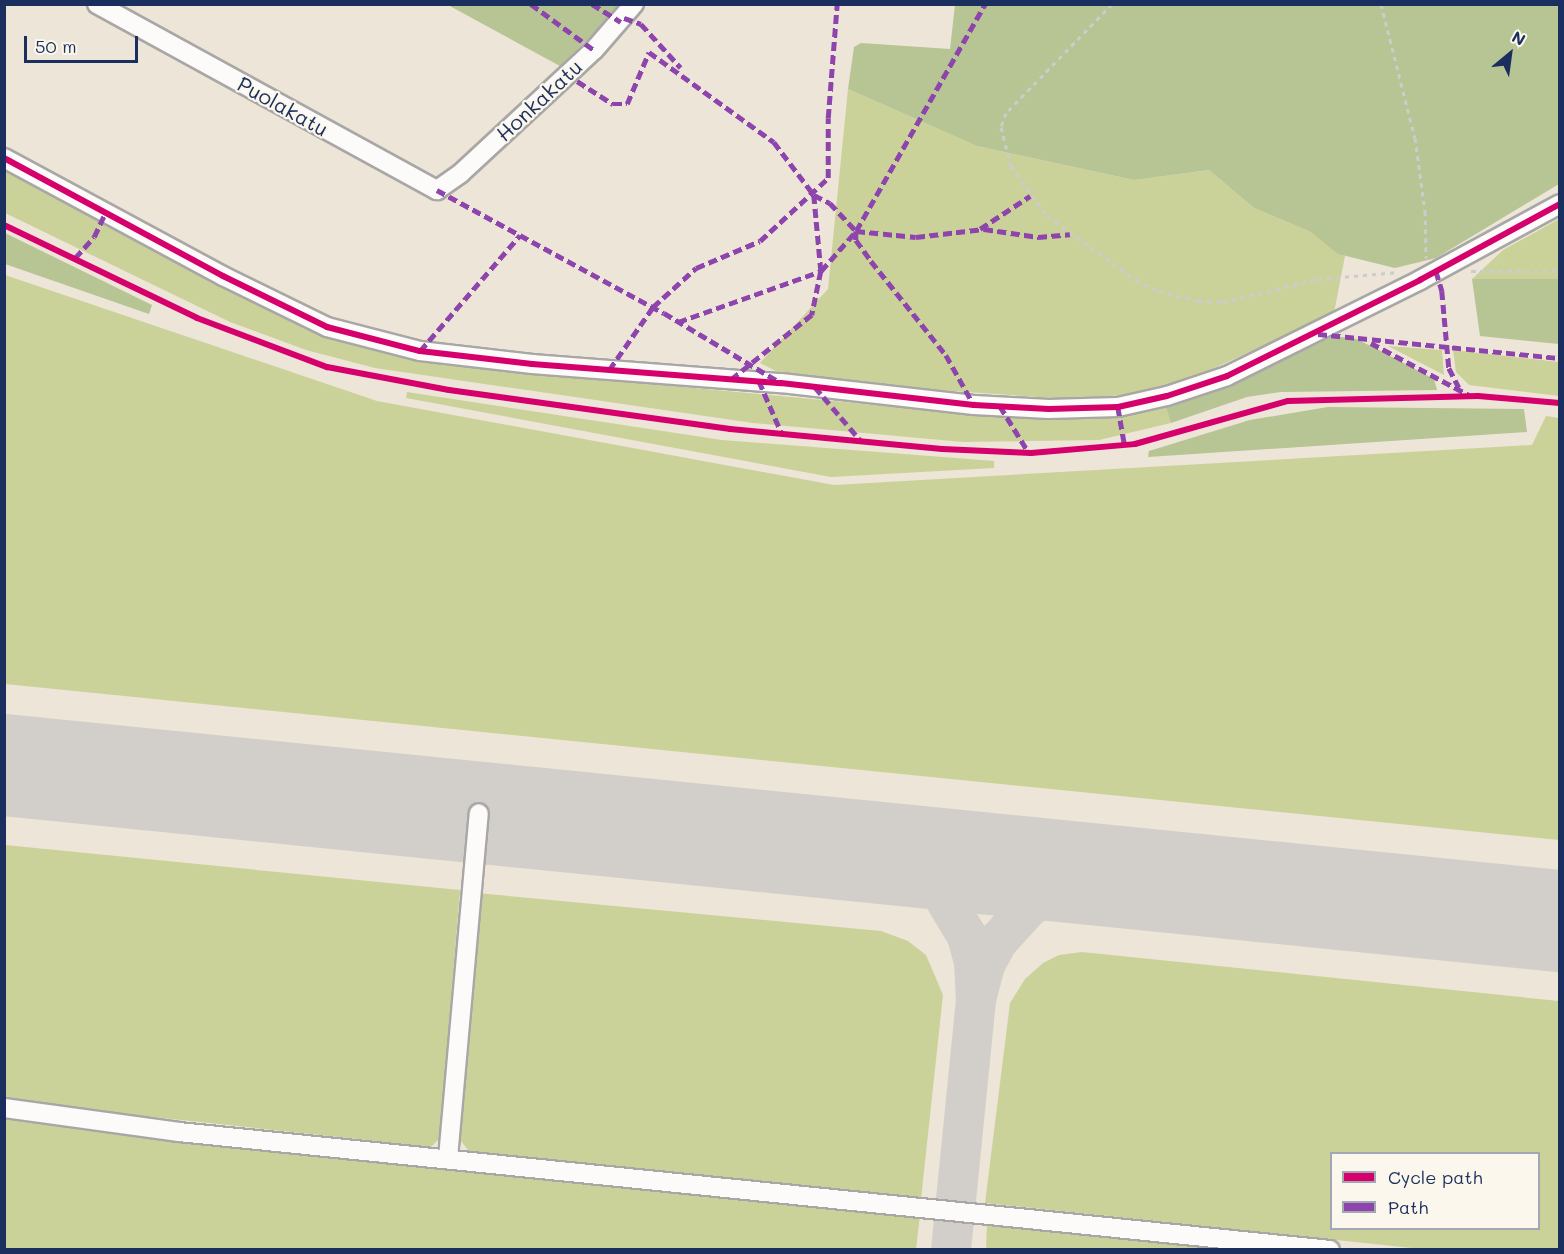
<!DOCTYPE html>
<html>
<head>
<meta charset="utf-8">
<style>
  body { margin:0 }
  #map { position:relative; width:1564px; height:1254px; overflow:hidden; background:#ede5d7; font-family:Mali,sans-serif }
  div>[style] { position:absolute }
  .green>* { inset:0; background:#cbd299 }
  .forest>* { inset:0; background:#b7c493 }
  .taxiway>* { height:40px; margin:-20px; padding:0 20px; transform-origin:20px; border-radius:20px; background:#d2cec9 }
  .runway>* { height:102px; margin:-51px; padding:0 51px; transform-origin:51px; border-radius:51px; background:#d2cec9 }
  .path>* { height:3px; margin-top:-1.5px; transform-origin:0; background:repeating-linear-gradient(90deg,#cccccd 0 4.5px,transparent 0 9px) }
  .roads { filter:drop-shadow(2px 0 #a9a7a5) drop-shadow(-2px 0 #a9a7a5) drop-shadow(0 2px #a9a7a5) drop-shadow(0 -2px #a9a7a5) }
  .minor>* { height:18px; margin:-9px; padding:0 9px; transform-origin:9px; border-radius:9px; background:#fcfbf9 }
  .quiet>* { height:4.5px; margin-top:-2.25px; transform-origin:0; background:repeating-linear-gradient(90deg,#8e44ad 0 9px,transparent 0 13.5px) }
  .cycleway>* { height:6px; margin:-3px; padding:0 3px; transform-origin:3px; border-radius:3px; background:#d6006c }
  span { translate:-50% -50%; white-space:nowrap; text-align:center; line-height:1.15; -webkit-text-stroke:4.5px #fbf7ec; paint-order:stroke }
  .street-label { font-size:21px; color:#1b2f5e }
  .frame { position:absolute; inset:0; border:6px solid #1b2f5e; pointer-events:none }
  .legend { position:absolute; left:1330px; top:1152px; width:210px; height:78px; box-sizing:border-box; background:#fbf7ec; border:2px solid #a1a7b3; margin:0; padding:8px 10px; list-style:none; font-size:18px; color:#1b2f5e }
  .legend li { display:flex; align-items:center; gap:12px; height:30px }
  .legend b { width:30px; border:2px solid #a1a7b3 }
  .north { position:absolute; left:1480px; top:24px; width:60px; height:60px; -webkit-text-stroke:4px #fbf7ec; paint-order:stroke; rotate:29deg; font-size:16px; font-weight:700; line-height:24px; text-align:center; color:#1b2f5e }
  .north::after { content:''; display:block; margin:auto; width:21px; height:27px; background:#1b2f5e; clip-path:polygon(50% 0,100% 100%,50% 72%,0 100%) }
  .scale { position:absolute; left:24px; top:36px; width:114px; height:27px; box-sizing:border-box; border:3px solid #1b2f5e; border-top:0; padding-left:8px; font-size:18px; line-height:21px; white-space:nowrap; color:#1b2f5e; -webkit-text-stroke:4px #fbf7ec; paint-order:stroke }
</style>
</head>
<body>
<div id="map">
  <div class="green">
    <div style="clip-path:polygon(848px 89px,977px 146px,1134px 180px,1209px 170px,1254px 208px,1311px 232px,1345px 256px,1334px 313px,1184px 382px,1126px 395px,1067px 399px,794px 380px,760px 363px,828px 289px)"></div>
    <div style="clip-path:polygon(4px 165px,327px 337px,356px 345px,440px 364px,992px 416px,1056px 417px,1165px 405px,1171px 423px,1099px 440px,963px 442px,753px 423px,375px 368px,306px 350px,230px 322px,5px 213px)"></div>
    <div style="clip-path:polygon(1559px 219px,1559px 279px,1472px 279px,1503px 250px)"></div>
    <div style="clip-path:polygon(5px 275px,377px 401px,834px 485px,1532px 445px,1546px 416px,1559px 418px,1559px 840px,5px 684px)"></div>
    <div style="clip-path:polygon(1388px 346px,1442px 350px,1444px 375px)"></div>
    <div style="clip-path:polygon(1453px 350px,1559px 362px,1559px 396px,1469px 385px,1456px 372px)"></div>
    <div style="clip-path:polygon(407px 392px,722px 440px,994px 461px,994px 468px,831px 477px,406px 398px)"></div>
    <div style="clip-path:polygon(5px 845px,460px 890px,440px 1138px,431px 1147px,5px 1101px)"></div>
    <div style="clip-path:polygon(477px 893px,881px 931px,908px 941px,926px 955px,943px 995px,921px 1199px,469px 1151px,456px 1135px)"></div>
    <div style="clip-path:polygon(evenodd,1082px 952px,1559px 1001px,1559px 1249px,1421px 1249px,985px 1203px,1010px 1003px,1025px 979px,1043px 963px,1059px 955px,1082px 952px,1332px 1154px,1538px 1154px,1538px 1228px,1332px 1228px,1332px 1154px)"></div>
    <div style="clip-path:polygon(5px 1118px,920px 1215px,916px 1250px,5px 1250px)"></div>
    <div style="clip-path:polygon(987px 1224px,1255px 1250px,986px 1250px)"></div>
  </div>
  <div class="forest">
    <div style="clip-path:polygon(448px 5px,623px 5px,560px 66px)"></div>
    <div style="clip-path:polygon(955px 5px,1559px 5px,1559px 184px,1436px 258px,1395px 268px,1338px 254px,1311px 232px,1254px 208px,1209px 170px,1134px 180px,977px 146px,848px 89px,854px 47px,861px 43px,950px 49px)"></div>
    <div style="clip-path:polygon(5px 233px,152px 305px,149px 314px,5px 264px)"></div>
    <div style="clip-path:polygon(1472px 279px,1559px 279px,1559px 344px,1480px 336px)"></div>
    <div style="clip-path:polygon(1334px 336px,1356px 339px,1375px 348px,1434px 379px,1437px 390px,1281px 392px,1247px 397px,1171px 423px,1165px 405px,1245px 378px)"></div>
    <div style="clip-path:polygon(1328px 407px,1524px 409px,1527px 432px,1148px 457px,1149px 451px,1250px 420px)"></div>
  </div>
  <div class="taxiway">
    <div style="left:855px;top:850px;width:41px;rotate:15.4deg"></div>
    <div style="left:895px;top:861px;width:56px;rotate:34.8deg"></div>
    <div style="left:941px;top:893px;width:50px;rotate:58.8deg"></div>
    <div style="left:967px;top:936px;width:27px;rotate:75deg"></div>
    <div style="left:974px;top:962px;width:37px;rotate:87deg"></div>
    <div style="left:976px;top:999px;width:35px;rotate:-75deg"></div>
    <div style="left:985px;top:965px;width:27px;rotate:-62deg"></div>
    <div style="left:998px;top:941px;width:47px;rotate:-47.6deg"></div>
    <div style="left:1030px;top:906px;width:28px;rotate:-30deg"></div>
    <div style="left:1054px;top:892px;width:23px;rotate:-18deg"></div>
    <div style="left:1076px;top:885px;width:62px;rotate:-5.5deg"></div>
    <div style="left:951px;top:1250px;width:252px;rotate:-84.3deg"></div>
  </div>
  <div class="runway">
    <div style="left:4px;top:765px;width:1564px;rotate:5.73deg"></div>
  </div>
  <div class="path">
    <div style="left:1112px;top:4px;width:152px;rotate:134.2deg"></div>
    <div style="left:1006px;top:113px;width:15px;rotate:110deg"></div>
    <div style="left:1001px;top:127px;width:40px;rotate:75.6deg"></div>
    <div style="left:1011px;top:166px;width:62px;rotate:54.2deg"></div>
    <div style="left:1047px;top:216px;width:110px;rotate:35.7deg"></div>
    <div style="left:1136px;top:280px;width:25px;rotate:26deg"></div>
    <div style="left:1159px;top:291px;width:40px;rotate:14.4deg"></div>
    <div style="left:1198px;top:301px;width:25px;rotate:2deg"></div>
    <div style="left:1223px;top:302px;width:98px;rotate:-13.6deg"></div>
    <div style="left:1318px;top:279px;width:81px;rotate:-4.9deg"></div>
    <div style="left:1381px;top:4px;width:138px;rotate:75.8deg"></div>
    <div style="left:1415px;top:138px;width:74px;rotate:82.2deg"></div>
    <div style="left:1425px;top:211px;width:47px;rotate:88.8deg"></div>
    <div style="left:1471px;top:271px;width:89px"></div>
  </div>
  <div class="roads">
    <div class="minor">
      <div style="left:97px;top:4px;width:388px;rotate:28.7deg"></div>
      <div style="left:437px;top:190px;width:29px;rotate:-35deg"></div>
      <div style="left:461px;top:173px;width:181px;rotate:-42.8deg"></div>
      <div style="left:594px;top:50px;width:61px;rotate:-49deg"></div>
      <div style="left:4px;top:158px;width:249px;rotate:28.3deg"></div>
      <div style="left:223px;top:276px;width:116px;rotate:26.1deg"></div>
      <div style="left:327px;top:327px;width:96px;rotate:14.5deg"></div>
      <div style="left:420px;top:351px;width:113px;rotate:6.6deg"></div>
      <div style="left:532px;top:364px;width:250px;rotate:4.4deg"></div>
      <div style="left:781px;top:383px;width:194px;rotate:6.5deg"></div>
      <div style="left:974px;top:405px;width:75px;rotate:3.1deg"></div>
      <div style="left:1049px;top:409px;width:69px;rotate:-1.7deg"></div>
      <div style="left:1118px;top:407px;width:50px;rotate:-12.7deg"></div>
      <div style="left:1167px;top:396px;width:63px;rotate:-18.4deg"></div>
      <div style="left:1227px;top:376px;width:216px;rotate:-26.4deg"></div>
      <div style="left:1420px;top:280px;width:159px;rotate:-28.5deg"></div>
      <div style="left:4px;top:1108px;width:177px;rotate:7.8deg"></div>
      <div style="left:179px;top:1132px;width:1157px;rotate:5.85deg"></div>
      <div style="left:448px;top:1158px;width:346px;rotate:-84.9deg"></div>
    </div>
  </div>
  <div class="quiet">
    <div style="left:531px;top:4px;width:78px;rotate:36.1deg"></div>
    <div style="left:592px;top:4px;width:34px;rotate:32deg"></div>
    <div style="left:624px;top:18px;width:18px;rotate:19deg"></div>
    <div style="left:641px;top:24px;width:59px;rotate:47.7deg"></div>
    <div style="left:566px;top:74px;width:56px;rotate:32.6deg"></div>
    <div style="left:613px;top:104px;width:14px"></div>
    <div style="left:627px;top:104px;width:56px;rotate:-67.1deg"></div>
    <div style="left:649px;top:52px;width:154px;rotate:35.8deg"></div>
    <div style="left:774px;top:142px;width:66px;rotate:53deg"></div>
    <div style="left:814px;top:195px;width:76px;rotate:84.7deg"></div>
    <div style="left:821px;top:271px;width:45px;rotate:101.6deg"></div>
    <div style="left:812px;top:315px;width:102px;rotate:141.3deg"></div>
    <div style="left:437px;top:190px;width:258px;rotate:28.5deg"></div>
    <div style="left:664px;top:313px;width:131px;rotate:30.9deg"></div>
    <div style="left:814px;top:195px;width:18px;rotate:27deg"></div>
    <div style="left:830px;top:203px;width:38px;rotate:47deg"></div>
    <div style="left:856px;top:231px;width:60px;rotate:5.7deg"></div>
    <div style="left:916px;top:237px;width:68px;rotate:-6.7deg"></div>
    <div style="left:984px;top:229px;width:55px;rotate:8.4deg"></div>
    <div style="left:1038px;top:237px;width:32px;rotate:-5deg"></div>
    <div style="left:980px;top:229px;width:60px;rotate:-33.4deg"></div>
    <div style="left:856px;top:231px;width:9px;rotate:90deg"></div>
    <div style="left:856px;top:240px;width:26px;rotate:54deg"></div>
    <div style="left:871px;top:261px;width:120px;rotate:51.4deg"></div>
    <div style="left:946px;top:355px;width:57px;rotate:60.8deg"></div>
    <div style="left:75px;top:258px;width:28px;rotate:-48deg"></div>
    <div style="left:94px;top:237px;width:26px;rotate:-65deg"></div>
    <div style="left:1436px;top:271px;width:21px;rotate:73deg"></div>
    <div style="left:1442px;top:291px;width:77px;rotate:84.8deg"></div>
    <div style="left:1449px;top:368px;width:22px;rotate:63deg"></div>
    <div style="left:678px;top:322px;width:152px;rotate:-19.6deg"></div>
    <div style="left:821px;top:271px;width:53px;rotate:-48.8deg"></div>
    <div style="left:856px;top:231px;width:261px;rotate:-60.4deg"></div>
    <div style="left:1318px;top:334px;width:243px;rotate:5.7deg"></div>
    <div style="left:1371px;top:343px;width:111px;rotate:28deg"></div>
    <div style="left:420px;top:351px;width:153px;rotate:-49.2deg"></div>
    <div style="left:609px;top:370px;width:77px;rotate:-55.1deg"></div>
    <div style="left:653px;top:307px;width:58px;rotate:-42.2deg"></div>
    <div style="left:696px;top:268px;width:69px;rotate:-22.9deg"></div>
    <div style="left:760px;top:241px;width:93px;rotate:-42.8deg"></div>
    <div style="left:828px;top:178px;width:60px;rotate:-90deg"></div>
    <div style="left:828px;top:118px;width:114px;rotate:-85.5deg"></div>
    <div style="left:759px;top:381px;width:58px;rotate:66.5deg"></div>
    <div style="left:815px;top:387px;width:71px;rotate:49.6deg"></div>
    <div style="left:1000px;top:406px;width:55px;rotate:58.3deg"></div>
    <div style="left:1118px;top:407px;width:39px;rotate:80deg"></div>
  </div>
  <div class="cycleway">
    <div style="left:4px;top:158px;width:249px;rotate:28.3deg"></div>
    <div style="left:223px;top:276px;width:116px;rotate:26.1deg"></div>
    <div style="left:327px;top:327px;width:96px;rotate:14.5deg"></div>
    <div style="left:420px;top:351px;width:113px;rotate:6.6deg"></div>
    <div style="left:532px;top:364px;width:250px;rotate:4.4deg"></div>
    <div style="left:781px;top:383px;width:194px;rotate:6.5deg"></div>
    <div style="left:974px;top:405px;width:75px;rotate:3.1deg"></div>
    <div style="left:1049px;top:409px;width:69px;rotate:-1.7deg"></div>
    <div style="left:1118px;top:407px;width:50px;rotate:-12.7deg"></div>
    <div style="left:1167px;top:396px;width:63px;rotate:-18.4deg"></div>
    <div style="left:1227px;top:376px;width:216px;rotate:-26.4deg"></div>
    <div style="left:1420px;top:280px;width:159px;rotate:-28.5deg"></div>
    <div style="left:4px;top:225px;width:214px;rotate:25.7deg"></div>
    <div style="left:197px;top:318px;width:139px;rotate:20.7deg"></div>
    <div style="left:327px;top:367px;width:124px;rotate:10.7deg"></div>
    <div style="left:449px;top:390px;width:284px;rotate:7.9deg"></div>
    <div style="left:730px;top:429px;width:213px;rotate:5.4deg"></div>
    <div style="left:942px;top:449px;width:89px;rotate:2.6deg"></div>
    <div style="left:1031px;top:453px;width:104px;rotate:-4.9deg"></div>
    <div style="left:1135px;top:444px;width:159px;rotate:-15.7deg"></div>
    <div style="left:1288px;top:401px;width:190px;rotate:-1.5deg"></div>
    <div style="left:1478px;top:396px;width:82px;rotate:4.9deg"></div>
  </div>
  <div class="street-label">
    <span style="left:539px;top:100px;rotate:-43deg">Honkakatu</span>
    <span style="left:283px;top:106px;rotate:29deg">Puolakatu</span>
  </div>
  <div class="frame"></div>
  <ul class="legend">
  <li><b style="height:8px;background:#d6006c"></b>Cycle path</li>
  <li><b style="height:8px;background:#8e44ad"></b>Path</li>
  </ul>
  <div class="north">N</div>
  <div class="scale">50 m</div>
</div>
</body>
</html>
